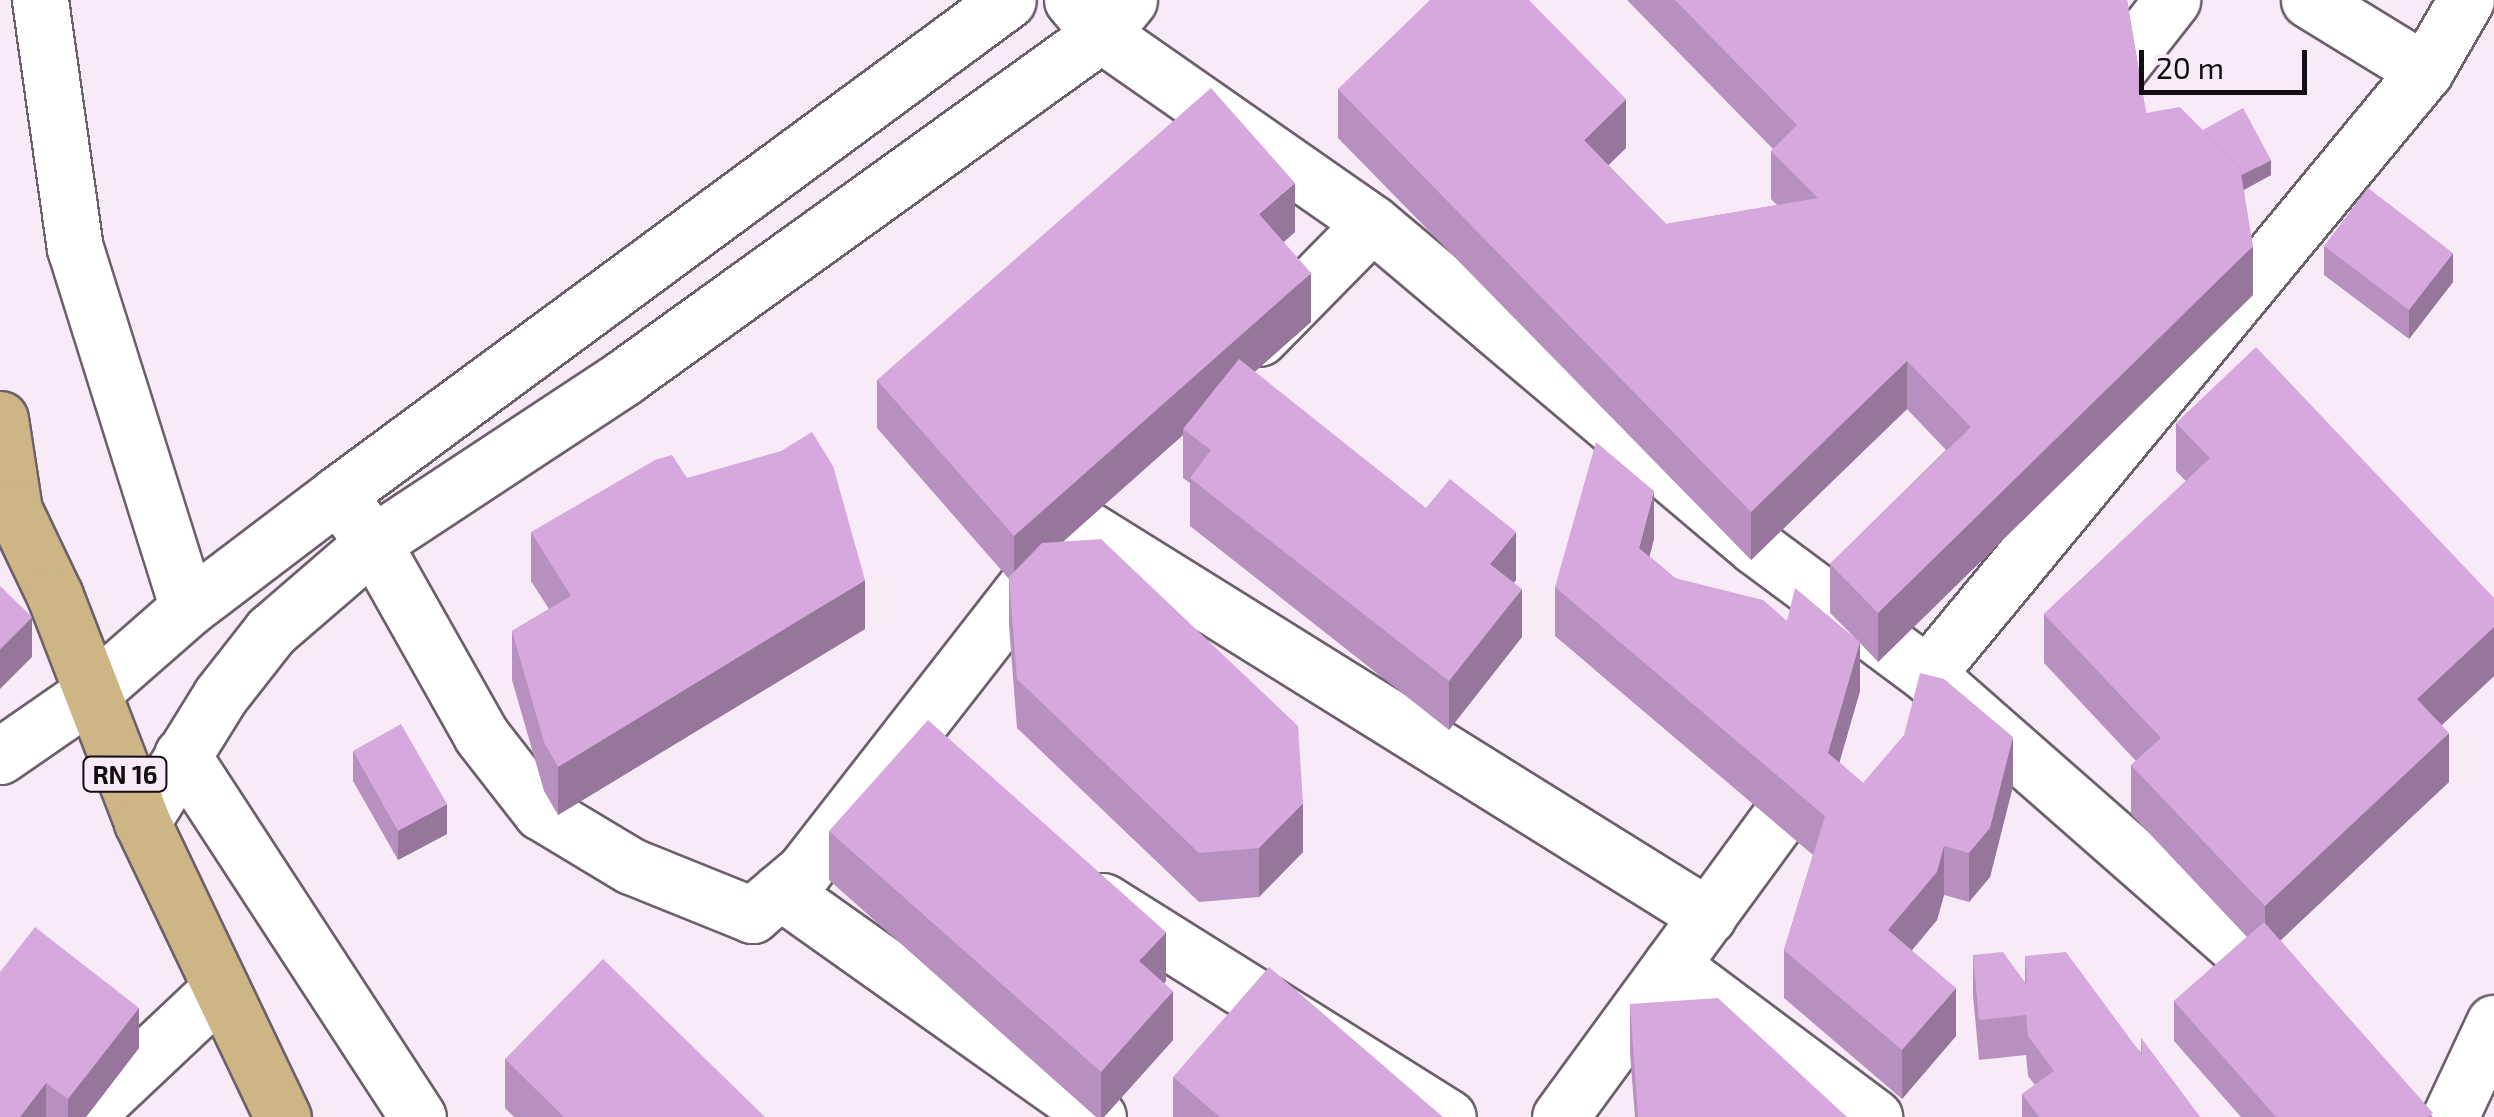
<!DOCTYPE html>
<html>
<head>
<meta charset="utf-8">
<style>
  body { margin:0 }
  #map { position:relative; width:2494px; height:1117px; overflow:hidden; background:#f8ebf7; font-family:"Exo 2",sans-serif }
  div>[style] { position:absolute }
  .roads { filter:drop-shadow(2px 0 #6c606b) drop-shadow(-2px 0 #6c606b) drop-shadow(0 2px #6c606b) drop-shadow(0 -2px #6c606b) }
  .minor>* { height:55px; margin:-27.5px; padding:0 27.5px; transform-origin:27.5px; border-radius:27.5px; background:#fff }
  .major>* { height:55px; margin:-27.5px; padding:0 27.5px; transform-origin:27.5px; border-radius:27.5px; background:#cdb585 }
  .wall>* { inset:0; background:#b890bf }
  .shaded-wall>* { inset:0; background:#96769b }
  .building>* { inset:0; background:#d6a8de }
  span { translate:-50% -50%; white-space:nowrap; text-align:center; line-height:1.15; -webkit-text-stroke:10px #f8ebf7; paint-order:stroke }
  .shield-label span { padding:2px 8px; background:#f8ebf7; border:2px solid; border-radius:8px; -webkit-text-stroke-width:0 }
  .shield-label { font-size:25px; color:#130e12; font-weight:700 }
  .scale { position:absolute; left:2139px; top:50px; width:168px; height:45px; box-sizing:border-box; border:5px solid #130e12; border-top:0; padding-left:12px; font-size:30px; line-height:35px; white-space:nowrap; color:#130e12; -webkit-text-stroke:8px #f8ebf7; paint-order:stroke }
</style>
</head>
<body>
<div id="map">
  <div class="roads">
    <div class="minor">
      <div style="left:40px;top:0;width:250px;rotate:82deg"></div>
      <div style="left:75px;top:248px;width:377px;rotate:72.6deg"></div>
      <div style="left:1072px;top:0;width:45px;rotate:49.5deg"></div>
      <div style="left:1101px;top:34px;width:330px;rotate:34.9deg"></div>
      <div style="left:1372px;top:223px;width:502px;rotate:40.16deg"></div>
      <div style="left:1756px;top:547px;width:213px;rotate:36.6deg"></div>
      <div style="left:1927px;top:674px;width:409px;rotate:41.3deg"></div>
      <div style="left:2309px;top:0;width:136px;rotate:31.5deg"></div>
      <div style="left:2089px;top:106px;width:135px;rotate:-51.9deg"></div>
      <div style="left:1259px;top:338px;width:161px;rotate:-45.5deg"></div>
      <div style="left:338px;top:494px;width:60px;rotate:54.5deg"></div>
      <div style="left:373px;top:543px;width:220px;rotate:60.6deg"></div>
      <div style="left:481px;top:735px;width:98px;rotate:52.1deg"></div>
      <div style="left:541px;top:812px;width:105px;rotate:31deg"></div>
      <div style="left:631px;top:866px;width:131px;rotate:22deg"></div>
      <div style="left:752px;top:915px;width:68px;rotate:-40.2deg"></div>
      <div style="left:804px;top:871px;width:410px;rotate:-52.1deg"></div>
      <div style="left:1076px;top:522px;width:745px;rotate:31.94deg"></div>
      <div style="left:1927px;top:674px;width:782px;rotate:-50.45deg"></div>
      <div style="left:2425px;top:71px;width:82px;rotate:-60deg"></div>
      <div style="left:182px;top:755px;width:432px;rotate:56.9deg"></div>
      <div style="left:0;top:756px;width:111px;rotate:-34.7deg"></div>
      <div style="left:91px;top:693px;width:129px;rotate:-41.2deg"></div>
      <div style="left:188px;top:608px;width:188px;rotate:-37.2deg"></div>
      <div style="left:338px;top:494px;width:832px;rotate:-36.4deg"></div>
      <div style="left:142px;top:822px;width:148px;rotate:-58.2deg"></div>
      <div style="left:220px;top:696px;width:83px;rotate:-51.9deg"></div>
      <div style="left:271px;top:631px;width:135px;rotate:-40.8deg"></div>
      <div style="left:373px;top:543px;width:300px;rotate:-33.4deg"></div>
      <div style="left:623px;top:378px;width:589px;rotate:-35.74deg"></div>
      <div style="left:1101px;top:34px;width:44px;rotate:-50.5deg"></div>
      <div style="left:780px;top:891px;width:390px;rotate:35.4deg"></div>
      <div style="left:1103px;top:901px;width:407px;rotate:32.1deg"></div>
      <div style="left:1671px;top:965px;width:254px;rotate:36.8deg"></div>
      <div style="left:84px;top:1117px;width:188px;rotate:-43.3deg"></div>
      <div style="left:1560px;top:1117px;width:373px;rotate:-53.8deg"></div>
      <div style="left:2450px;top:1117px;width:104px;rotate:-64.9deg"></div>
    </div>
    <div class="major">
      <div style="left:0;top:419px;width:92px;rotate:81.3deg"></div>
      <div style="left:14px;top:510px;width:95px;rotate:64.5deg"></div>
      <div style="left:55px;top:596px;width:242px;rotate:68.9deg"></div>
      <div style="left:142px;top:822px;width:327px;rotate:64.5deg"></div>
    </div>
  </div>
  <div class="wall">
    <div style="clip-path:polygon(1627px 0,2127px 0,2146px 113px,2203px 130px,2271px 175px,2244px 190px,2253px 295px,1878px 662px,1860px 643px,1860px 691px,1839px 762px,1863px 783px,2013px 786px,1990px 877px,1969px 902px,1944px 895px,1937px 920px,1912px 950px,1956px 1036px,1902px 1099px,1784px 998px,1784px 950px,1813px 855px,1555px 636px,1555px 587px,1654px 539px,1649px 556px,1675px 578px,1787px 621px,1854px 637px,1830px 613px,1830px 564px,1946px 450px,1907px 409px,1751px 560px,1338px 138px,1338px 89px,1626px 148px,1608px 165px,1666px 224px,1777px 205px,1771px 199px,1771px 151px,1773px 149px)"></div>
    <div style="clip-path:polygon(1295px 232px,1284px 242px,1311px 322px,1254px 372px,1516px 580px,1514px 582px,1522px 637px,1449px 730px,1190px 526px,1190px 483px,1183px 478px,1183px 435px,1064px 541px,1303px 852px,1259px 897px,1199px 902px,1017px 728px,1009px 626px,1009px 579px,877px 428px,877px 380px)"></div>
    <div style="clip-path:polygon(2324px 246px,2453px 282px,2409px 339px,2324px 275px)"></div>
    <div style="clip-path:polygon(2176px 423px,2494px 598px,2494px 676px,2442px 725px,2449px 782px,2280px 940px,2433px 1117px,2241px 1117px,2174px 1041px,2174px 1001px,2247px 937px,2131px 814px,2131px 765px,2136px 761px,2044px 663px,2044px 614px,2186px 481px,2176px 471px)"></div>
    <div style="clip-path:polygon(687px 478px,865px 629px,558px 815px,544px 791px,512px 680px,512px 631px,549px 609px,531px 581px,531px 532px)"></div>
    <div style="clip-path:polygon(353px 751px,447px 834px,398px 860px,353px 781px)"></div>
    <div style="clip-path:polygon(829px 831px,1166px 981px,1164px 983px,1173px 1040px,1104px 1117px,1096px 1117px,829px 880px)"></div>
    <div style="clip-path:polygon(1973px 955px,2025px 982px,2025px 956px,2141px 1052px,2141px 1038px,2200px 1117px,2022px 1117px,2022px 1094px,2035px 1085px,2028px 1076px,2026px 1055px,1979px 1060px,1973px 995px)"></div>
    <div style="clip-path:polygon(1630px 1004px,1847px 1117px,1635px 1117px,1630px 1053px)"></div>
    <div style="clip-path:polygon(139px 1008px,139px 1048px,86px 1117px,0 1117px)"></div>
    <div style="clip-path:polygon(505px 1059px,765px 1117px,514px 1117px,505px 1108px)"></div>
    <div style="clip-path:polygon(1173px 1077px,1443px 1117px,1173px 1117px)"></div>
  </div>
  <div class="shaded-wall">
    <div style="clip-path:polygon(1626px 99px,1626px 148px,1584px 189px,1584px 140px)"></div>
    <div style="clip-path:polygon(2271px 160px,2271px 175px,2225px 200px,2225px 184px)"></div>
    <div style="clip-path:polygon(1295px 183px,1295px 232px,1259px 263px,1259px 214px)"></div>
    <div style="clip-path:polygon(2253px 246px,2253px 295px,1878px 662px,1878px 613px)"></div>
    <div style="clip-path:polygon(2453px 253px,2453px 282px,2409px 339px,2409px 310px)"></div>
    <div style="clip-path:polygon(1311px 273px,1311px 322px,1187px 432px,1183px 429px,1183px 435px,1014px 585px,1014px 536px)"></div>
    <div style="clip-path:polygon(1907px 361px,1907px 409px,1751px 560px,1751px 512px)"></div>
    <div style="clip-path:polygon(1654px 491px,1654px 539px,1639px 597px,1639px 548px)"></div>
    <div style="clip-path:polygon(1516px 532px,1516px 580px,1490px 612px,1490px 564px)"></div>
    <div style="clip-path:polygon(865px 580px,865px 629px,558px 815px,558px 767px)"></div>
    <div style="clip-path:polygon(1522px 589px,1522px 637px,1449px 730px,1449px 681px)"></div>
    <div style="clip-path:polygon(32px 617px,32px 657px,0 689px,0 649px)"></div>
    <div style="clip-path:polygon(2494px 627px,2494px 676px,2417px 748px,2417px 699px)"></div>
    <div style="clip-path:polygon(1860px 642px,1860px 691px,1828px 802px,1828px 753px)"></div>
    <div style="clip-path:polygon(2449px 733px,2449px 782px,2265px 955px,2265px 906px)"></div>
    <div style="clip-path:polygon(2013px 737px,2013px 786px,1990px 877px,1969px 902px,1969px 853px)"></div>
    <div style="clip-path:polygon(1303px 803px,1303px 852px,1259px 897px,1259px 848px)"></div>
    <div style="clip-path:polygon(447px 804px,447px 834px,398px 860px,398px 831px)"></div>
    <div style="clip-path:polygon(1944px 846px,1944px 895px,1937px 920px,1888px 979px,1888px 930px)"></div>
    <div style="clip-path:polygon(1166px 932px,1166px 981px,1139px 1010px,1139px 961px)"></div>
    <div style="clip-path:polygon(1956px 988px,1956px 1036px,1902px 1099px,1902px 1050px)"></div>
    <div style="clip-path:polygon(1173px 991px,1173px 1040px,1104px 1117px,1101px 1117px,1101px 1072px)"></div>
    <div style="clip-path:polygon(139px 1008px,139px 1048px,86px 1117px,68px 1117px,68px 1099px)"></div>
    <div style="clip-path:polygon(46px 1083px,46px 1117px,20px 1117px)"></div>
  </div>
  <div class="building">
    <div style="clip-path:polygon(1430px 0,1529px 0,1626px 99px,1584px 140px,1666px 224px,1818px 198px,1771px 151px,1797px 125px,1675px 0,2127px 0,2146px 113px,2180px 107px,2240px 168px,2253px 246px,1878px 613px,1830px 564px,1971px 427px,1907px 361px,1751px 512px,1338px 89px)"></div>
    <div style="clip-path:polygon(1211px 88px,1295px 183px,1259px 214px,1311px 273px,1014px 536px,877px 380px)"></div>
    <div style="clip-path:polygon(2243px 108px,2271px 160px,2241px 175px,2240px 168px,2203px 130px)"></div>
    <div style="clip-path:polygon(2368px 188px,2453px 253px,2409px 310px,2324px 246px)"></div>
    <div style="clip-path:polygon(2256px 347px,2494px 598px,2494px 627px,2417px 699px,2449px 733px,2265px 906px,2131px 765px,2161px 738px,2044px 614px,2210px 458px,2176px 423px)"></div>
    <div style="clip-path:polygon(1239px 359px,1426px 508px,1450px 479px,1516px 532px,1490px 564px,1522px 589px,1449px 681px,1190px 478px,1211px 450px,1183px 429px)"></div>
    <div style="clip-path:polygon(812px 432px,833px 466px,865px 580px,558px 767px,544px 742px,512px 631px,571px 596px,531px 532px,655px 460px,672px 455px,687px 478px,781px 451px)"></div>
    <div style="clip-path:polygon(1596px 442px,1654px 491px,1639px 548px,1675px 578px,1763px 600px,1787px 621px,1795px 588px,1860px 642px,1828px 753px,1863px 783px,1904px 735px,1920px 673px,1944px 679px,2013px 737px,1990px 828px,1969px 853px,1944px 846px,1937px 872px,1888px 930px,1956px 988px,1902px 1050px,1784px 950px,1825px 816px,1555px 587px)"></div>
    <div style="clip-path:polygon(1101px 539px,1298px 726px,1303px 803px,1259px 848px,1199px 853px,1017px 679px,1009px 577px,1042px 543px)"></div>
    <div style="clip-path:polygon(0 586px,32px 617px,0 649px)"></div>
    <div style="clip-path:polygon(928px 720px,1166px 932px,1139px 961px,1173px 991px,1101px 1072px,829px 831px)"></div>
    <div style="clip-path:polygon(401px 724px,447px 804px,398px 831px,353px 751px)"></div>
    <div style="clip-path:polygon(2264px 922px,2433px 1113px,2428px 1117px,2276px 1117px,2174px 1001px)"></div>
    <div style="clip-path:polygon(35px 927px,139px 1008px,68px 1099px,46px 1083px,20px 1117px,0 1117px,0 972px)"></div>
    <div style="clip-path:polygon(2003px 952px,2027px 985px,2025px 956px,2066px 952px,2142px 1055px,2141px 1038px,2200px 1117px,2039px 1117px,2022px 1094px,2054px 1071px,2028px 1036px,2026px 1015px,1979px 1020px,1973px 955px)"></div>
    <div style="clip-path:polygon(603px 959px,765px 1117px,564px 1117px,505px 1059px)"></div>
    <div style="clip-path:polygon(1269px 967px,1443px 1117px,1220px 1117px,1173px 1077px)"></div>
    <div style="clip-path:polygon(1718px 998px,1847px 1117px,1638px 1117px,1630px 1004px)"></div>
  </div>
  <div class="shield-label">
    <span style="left:125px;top:774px">RN 16</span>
  </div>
  <div class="scale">20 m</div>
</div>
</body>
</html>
